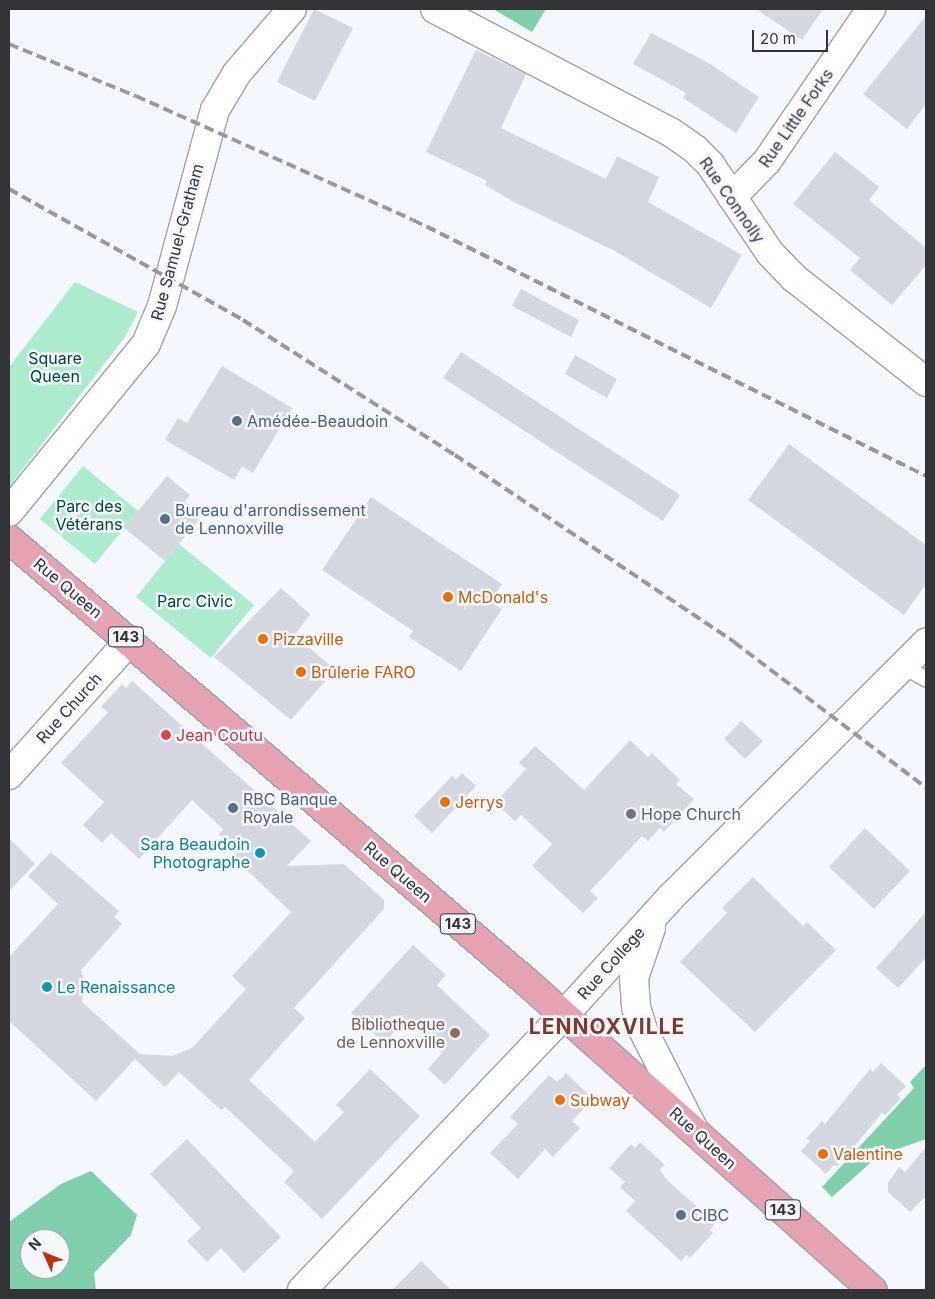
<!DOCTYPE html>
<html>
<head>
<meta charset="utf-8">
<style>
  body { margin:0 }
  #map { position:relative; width:935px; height:1299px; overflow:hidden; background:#f5f7fe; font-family:Inter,sans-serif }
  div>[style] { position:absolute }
  .green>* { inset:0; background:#adeccd }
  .forest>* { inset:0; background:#7fd0ab }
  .building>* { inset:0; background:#d5d8e0 }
  .roads { filter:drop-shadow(1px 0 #9fa2a9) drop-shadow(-1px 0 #9fa2a9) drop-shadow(0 1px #9fa2a9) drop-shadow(0 -1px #9fa2a9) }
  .service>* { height:15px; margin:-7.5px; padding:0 7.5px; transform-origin:7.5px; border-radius:7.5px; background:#fff }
  .minor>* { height:28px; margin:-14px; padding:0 14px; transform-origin:14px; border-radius:14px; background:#fff }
  .tertiary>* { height:28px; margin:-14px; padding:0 14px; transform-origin:14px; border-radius:14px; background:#fff }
  .secondary>* { height:28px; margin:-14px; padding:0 14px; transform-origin:14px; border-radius:14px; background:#fff }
  .primary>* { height:28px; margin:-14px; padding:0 14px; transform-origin:14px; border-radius:14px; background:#e6a4b3 }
  .rail>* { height:4px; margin-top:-2px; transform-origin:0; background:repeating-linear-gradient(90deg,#98999e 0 10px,transparent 0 15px) }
  .dots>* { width:14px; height:14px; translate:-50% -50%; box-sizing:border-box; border:2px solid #f5f7fe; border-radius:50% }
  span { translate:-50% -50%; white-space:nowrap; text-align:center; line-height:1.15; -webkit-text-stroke:5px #f5f7fe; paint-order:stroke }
  .shield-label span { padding:1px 4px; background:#f5f7fe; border:1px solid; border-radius:4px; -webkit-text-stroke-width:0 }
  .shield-label { font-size:15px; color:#323336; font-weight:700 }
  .street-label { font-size:16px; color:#323336 }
  .park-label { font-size:16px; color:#014831 }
  .service-label { font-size:16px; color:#4e5e75 }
  .left { translate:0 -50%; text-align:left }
  .food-label { font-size:16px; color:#c56008 }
  .health-label { font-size:16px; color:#be3a42 }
  .worship-label { font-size:16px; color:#5b616d }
  .culture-label { font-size:16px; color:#0d838f }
  .right { translate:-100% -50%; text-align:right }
  .education-label { font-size:16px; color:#785e54 }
  .district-label { font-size:21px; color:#7f3a29; font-weight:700; letter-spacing:1px }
  .frame { position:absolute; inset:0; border:10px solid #323336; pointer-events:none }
  .north { position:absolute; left:20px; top:1229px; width:50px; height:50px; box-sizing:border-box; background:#f5f7fe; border:1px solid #a7a9ae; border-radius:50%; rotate:314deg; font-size:14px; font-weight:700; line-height:20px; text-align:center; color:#323336 }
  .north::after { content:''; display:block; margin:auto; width:18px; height:22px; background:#bc3207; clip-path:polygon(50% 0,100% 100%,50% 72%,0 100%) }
  .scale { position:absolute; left:752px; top:30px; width:76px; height:22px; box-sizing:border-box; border:2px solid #323336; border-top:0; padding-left:6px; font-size:15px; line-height:18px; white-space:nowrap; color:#323336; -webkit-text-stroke:4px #f5f7fe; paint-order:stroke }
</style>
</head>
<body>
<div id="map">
  <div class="green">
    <div style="clip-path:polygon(75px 282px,138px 312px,125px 337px,9px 487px,9px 367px)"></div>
    <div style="clip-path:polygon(83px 466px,138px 511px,95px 564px,40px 519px)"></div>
    <div style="clip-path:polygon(179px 544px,254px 605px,211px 658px,136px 597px)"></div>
  </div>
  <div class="forest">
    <div style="clip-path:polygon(493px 9px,546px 9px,532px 32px)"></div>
    <div style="clip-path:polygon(926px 1065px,926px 1139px,878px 1156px,832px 1197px,822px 1187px,914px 1088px,910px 1082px)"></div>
    <div style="clip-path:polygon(evenodd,91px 1171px,137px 1215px,131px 1235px,94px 1273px,96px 1290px,9px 1290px,9px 1222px,61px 1184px,91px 1171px,30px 1239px,60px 1239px,60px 1269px,30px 1269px,30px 1239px)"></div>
  </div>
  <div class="building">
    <div style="clip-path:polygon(314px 9px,353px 28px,315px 101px,277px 82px)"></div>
    <div style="clip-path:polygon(756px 9px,823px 9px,802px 40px)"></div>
    <div style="clip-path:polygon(926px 16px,926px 104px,907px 129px,863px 94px)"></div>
    <div style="clip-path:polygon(651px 33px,707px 62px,759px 97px,736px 133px,683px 98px,686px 93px,633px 64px)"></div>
    <div style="clip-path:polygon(476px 50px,526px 74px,501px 128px,606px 179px,617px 156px,659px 177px,648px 202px,742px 255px,711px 308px,613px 250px,514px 202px,485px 185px,487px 181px,426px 152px)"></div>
    <div style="clip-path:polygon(835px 152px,879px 187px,869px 200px,926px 248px,926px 265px,892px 305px,850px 270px,860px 258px,793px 204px)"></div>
    <div style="clip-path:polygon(521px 289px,579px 320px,571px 337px,512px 306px)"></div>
    <div style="clip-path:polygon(461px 352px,680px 495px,663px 521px,443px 378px)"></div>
    <div style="clip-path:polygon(575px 355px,617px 379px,607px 398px,565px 374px)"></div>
    <div style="clip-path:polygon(222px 366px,292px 408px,253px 473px,242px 466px,234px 480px,165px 440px,178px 418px,187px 423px)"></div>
    <div style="clip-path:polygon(789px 444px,926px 545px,926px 584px,904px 615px,748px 500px)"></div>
    <div style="clip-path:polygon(167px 476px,190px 495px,185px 502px,201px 517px,165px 561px,124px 528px)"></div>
    <div style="clip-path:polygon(371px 497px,502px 584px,490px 602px,502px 609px,461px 671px,409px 637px,413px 631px,322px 570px)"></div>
    <div style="clip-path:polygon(281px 588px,310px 614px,295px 635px,335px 670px,291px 720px,214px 657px)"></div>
    <div style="clip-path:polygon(132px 681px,311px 841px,287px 866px,344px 864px,384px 900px,384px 909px,294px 1008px,305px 1018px,249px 1080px,315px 1142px,344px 1112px,336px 1105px,370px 1069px,420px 1116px,322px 1219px,284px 1182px,294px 1171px,225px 1107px,221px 1110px,179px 1072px,165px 1087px,135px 1059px,96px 1101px,9px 1021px,9px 957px,58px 904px,28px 876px,51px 852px,119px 911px,114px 917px,122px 924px,81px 970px,85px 985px,82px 1002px,140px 1054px,172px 1056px,192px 1048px,246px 989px,232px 976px,291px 912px,233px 857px,238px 851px,219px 834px,223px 829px,192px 800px,139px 859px,111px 833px,102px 843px,83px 825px,104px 802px,61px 763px,108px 712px,101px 707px,122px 684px,126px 688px)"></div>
    <div style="clip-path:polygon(741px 721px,763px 741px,745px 759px,724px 739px)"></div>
    <div style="clip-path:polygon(630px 740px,648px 757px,652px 753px,680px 780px,676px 784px,694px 799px,664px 832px,660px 828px,648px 841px,642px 836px,590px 891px,598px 898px,583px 913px,532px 866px,552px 844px,521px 815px,515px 821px,495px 803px,526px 769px,519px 763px,535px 746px,584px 790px)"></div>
    <div style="clip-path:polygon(462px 773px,476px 786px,432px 833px,414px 816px,452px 776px,456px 779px)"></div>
    <div style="clip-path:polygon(865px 828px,910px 871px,874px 909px,829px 867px)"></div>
    <div style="clip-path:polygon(9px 838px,35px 864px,9px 891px)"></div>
    <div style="clip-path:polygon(753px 877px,803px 926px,807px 922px,836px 950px,755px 1032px,680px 962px,727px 913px,722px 908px)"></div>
    <div style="clip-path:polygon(926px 912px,926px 958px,898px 988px,876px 968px)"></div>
    <div style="clip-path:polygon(413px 945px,446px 975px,437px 985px,490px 1035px,445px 1085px,428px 1069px,442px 1053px,406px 1019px,384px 1043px,351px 1013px)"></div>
    <div style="clip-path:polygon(881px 1063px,906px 1086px,897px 1095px,901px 1098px,885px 1115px,882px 1113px,837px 1167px,834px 1165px,826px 1174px,801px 1151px,810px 1141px,806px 1139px,822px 1121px,825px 1124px,870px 1069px,873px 1072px)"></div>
    <div style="clip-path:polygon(566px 1073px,593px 1099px,572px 1121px,580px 1128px,553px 1157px,545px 1149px,518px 1179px,490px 1153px,518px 1124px,510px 1117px,549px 1075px,557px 1082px)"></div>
    <div style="clip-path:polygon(187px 1139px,281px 1237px,244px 1273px,221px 1248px,207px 1262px,187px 1241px,201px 1228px,150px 1174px)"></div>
    <div style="clip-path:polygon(640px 1142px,665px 1165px,660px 1169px,665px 1178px,715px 1223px,710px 1230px,713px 1233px,690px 1258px,687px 1255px,681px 1261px,626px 1211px,635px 1201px,620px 1187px,625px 1182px,609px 1168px,631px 1144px,635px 1148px)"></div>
    <div style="clip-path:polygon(926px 1147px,926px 1196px,910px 1212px,888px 1192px,888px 1183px,899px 1167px,905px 1172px)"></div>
    <div style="clip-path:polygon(421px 1261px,451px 1290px,392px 1290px)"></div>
  </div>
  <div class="roads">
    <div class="service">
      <div style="left:903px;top:666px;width:26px;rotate:29deg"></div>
    </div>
    <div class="minor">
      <div style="left:435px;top:9px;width:267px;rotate:27.6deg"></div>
      <div style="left:672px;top:133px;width:28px;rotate:35deg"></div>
      <div style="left:695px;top:149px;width:21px;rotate:45deg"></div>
      <div style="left:710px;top:164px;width:107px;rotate:56deg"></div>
      <div style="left:770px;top:253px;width:35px;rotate:46deg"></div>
      <div style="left:794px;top:278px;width:168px;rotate:38.2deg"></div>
      <div style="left:732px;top:197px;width:50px;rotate:-45.8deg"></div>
      <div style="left:767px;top:161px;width:184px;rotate:-55.6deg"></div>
      <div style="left:9px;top:512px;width:217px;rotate:-50.8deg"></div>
      <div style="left:146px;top:344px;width:41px;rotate:-67.2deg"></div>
      <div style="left:162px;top:306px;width:203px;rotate:-74.9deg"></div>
      <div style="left:215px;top:110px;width:43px;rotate:-59.3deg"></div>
      <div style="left:237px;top:73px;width:84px;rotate:-49.3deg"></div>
      <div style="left:9px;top:775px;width:181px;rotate:-48.1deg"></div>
    </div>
    <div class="tertiary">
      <div style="left:302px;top:1290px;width:380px;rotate:-46.4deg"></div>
    </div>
    <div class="secondary">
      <div style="left:651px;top:928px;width:53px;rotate:108.8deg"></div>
      <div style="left:634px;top:978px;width:29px;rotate:86deg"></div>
      <div style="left:636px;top:1007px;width:24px;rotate:73deg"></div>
      <div style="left:643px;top:1030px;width:112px;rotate:63deg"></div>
      <div style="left:564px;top:1015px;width:161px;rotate:-47.8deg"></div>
      <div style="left:672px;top:896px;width:359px;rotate:-44.9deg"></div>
    </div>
    <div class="primary">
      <div style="left:9px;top:539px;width:684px;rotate:40.56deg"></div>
      <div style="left:529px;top:984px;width:460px;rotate:41.7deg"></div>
    </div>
  </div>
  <div class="rail">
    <div style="left:9px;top:44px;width:137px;rotate:22.3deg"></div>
    <div style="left:136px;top:96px;width:303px;rotate:24.1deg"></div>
    <div style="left:413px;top:220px;width:573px;rotate:26.52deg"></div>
    <div style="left:9px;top:189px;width:268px;rotate:29.2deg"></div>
    <div style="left:243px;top:320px;width:251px;rotate:32.5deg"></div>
    <div style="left:455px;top:455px;width:336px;rotate:33.8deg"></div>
    <div style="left:734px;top:642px;width:241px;rotate:37.2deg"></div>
  </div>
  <div class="dots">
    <div style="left:237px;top:421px;background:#5c6f8a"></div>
    <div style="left:165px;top:519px;background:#5c6f8a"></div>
    <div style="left:448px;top:597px;background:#e8710a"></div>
    <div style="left:263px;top:639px;background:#e8710a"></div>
    <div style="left:301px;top:672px;background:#e8710a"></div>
    <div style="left:166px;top:735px;background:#e0444e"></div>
    <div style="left:445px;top:802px;background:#e8710a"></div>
    <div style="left:233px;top:808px;background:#5c6f8a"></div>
    <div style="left:631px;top:814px;background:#6b7280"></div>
    <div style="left:260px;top:853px;background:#0f9aa8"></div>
    <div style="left:47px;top:987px;background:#0f9aa8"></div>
    <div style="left:455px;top:1033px;background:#8d6e63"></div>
    <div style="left:560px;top:1100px;background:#e8710a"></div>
    <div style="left:823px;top:1154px;background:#e8710a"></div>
    <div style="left:681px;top:1215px;background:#5c6f8a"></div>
  </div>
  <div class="shield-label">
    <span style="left:126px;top:637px">143</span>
    <span style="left:458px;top:924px">143</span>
    <span style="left:783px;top:1210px">143</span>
  </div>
  <div class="street-label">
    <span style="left:796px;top:118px;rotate:-55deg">Rue Little Forks</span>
    <span style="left:732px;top:200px;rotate:55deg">Rue Connolly</span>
    <span style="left:177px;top:242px;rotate:-75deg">Rue Samuel-Gratham</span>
    <span style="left:68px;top:588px;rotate:40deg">Rue Queen</span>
    <span style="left:69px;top:708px;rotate:-48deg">Rue Church</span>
    <span style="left:398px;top:872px;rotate:41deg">Rue Queen</span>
    <span style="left:611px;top:963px;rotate:-48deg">Rue College</span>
    <span style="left:703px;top:1138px;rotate:42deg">Rue Queen</span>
  </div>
  <div class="park-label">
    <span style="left:55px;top:367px">Square<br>Queen</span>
    <span style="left:89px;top:515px">Parc des<br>Vétérans</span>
    <span style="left:195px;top:601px">Parc Civic</span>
  </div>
  <div class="service-label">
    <span class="left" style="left:247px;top:421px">Amédée-Beaudoin</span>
    <span class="left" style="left:175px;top:519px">Bureau d'arrondissement<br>de Lennoxville</span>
    <span class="left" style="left:243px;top:808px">RBC Banque<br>Royale</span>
    <span class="left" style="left:691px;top:1215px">CIBC</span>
  </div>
  <div class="food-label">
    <span class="left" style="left:458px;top:597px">McDonald's</span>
    <span class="left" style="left:273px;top:639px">Pizzaville</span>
    <span class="left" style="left:311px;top:672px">Brûlerie FARO</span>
    <span class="left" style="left:455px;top:802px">Jerrys</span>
    <span class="left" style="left:570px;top:1100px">Subway</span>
    <span class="left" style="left:833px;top:1154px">Valentine</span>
  </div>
  <div class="health-label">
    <span class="left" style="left:176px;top:735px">Jean Coutu</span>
  </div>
  <div class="worship-label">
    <span class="left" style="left:641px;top:814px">Hope Church</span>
  </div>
  <div class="culture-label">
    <span class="right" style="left:250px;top:853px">Sara Beaudoin<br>Photographe</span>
    <span class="left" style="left:57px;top:987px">Le Renaissance</span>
  </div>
  <div class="education-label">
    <span class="right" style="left:445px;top:1033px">Bibliotheque<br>de Lennoxville</span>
  </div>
  <div class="district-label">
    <span style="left:607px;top:1027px">LENNOXVILLE</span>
  </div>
  <div class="frame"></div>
  <div class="north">N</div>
  <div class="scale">20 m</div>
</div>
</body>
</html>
